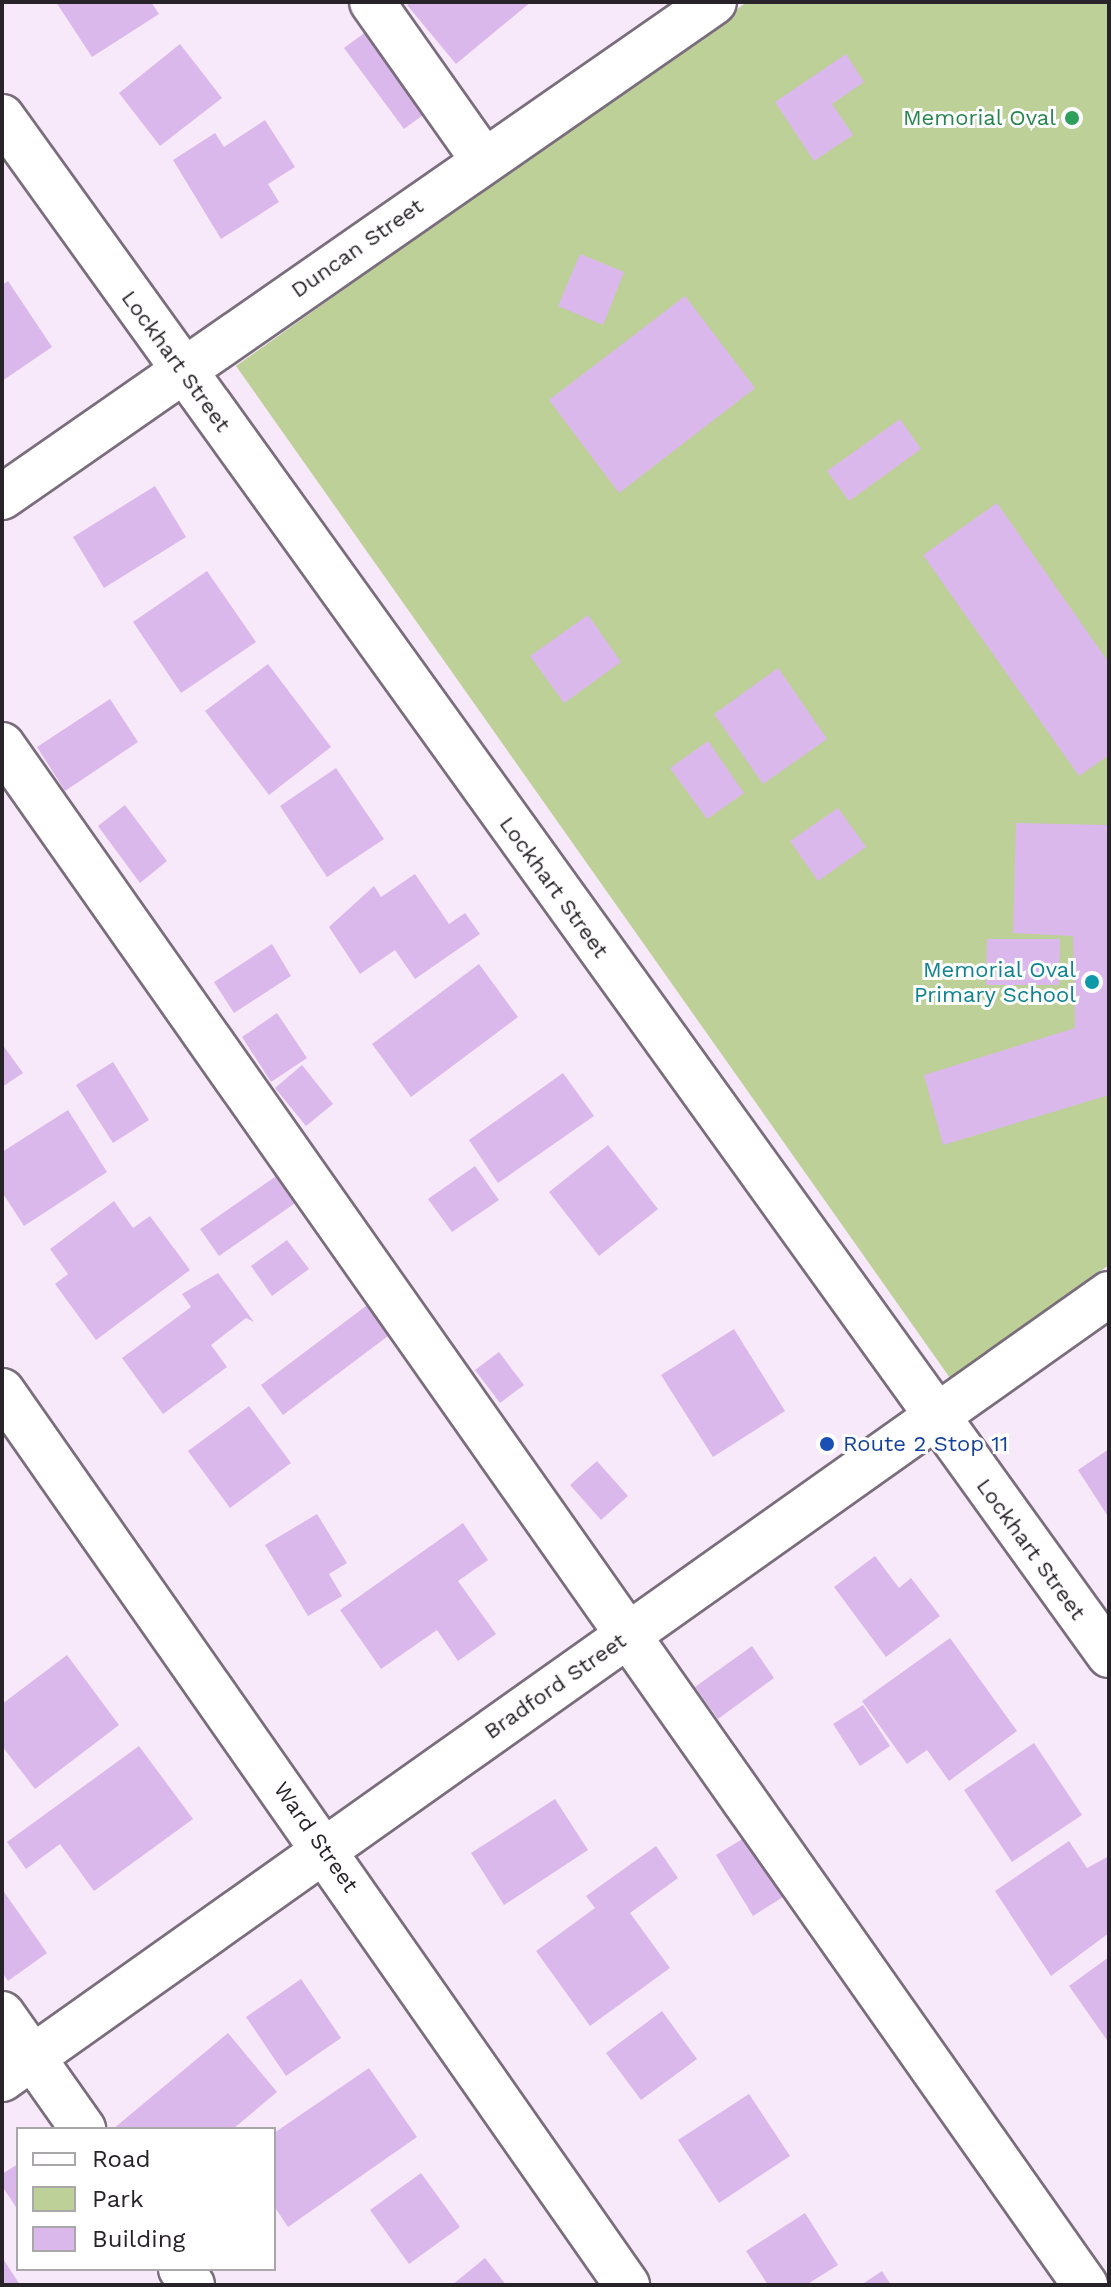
<!DOCTYPE html>
<html>
<head>
<meta charset="utf-8">
<style>
  body { margin:0 }
  #map { position:relative; width:1111px; height:2287px; overflow:hidden; background:#f7e9fa; font-family:"Work Sans",sans-serif }
  div>[style] { position:absolute }
  .green>* { inset:0; background:#bdd097 }
  .building>* { inset:0; background:#dbb8ec }
  .roads { filter:drop-shadow(2px 0 #7a6d7c) drop-shadow(-2px 0 #7a6d7c) drop-shadow(0 2px #7a6d7c) drop-shadow(0 -2px #7a6d7c) }
  .minor>* { height:44px; margin:-22px; padding:0 22px; transform-origin:22px; border-radius:22px; background:#fff }
  .dots>* { width:22px; height:22px; translate:-50% -50%; box-sizing:border-box; border:4px solid #fff; border-radius:50% }
  span { translate:-50% -50%; white-space:nowrap; text-align:center; line-height:1.15; -webkit-text-stroke:6px #fff; paint-order:stroke }
  .leisure-label { font-size:22px; color:#27864d }
  .right { translate:-100% -50%; text-align:right }
  .street-label { font-size:22px; color:#282229 }
  .culture-label { font-size:22px; color:#0d838f }
  .transit-label { font-size:22px; color:#164399 }
  .left { translate:0 -50%; text-align:left }
  .frame { position:absolute; inset:0; border:4px solid #282229; pointer-events:none }
  .legend { position:absolute; left:16px; top:2127px; width:260px; height:144px; box-sizing:border-box; background:#fff; border:2px solid #a9a7a9; margin:0; padding:10px 14px; list-style:none; font-size:24px; color:#282229 }
  .legend li { display:flex; align-items:center; gap:16px; height:40px }
  .legend b { width:40px; border:2px solid #a9a7a9 }
</style>
</head>
<body>
<div id="map">
  <div class="green">
    <div style="clip-path:polygon(747px 2px,1109px 2px,1109px 1265px,950px 1378px,236px 366px)"></div>
  </div>
  <div class="building">
    <div style="clip-path:polygon(56px 2px,151px 2px,159px 14px,92px 57px)"></div>
    <div style="clip-path:polygon(412px 2px,531px 2px,456px 64px,407px 5px)"></div>
    <div style="clip-path:polygon(374px 26px,434px 107px,404px 129px,344px 48px)"></div>
    <div style="clip-path:polygon(180px 44px,222px 98px,160px 146px,119px 93px)"></div>
    <div style="clip-path:polygon(846px 54px,864px 82px,832px 104px,853px 135px,814px 161px,775px 102px)"></div>
    <div style="clip-path:polygon(265px 120px,295px 167px,268px 184px,279px 202px,221px 239px,173px 160px,215px 133px,224px 147px)"></div>
    <div style="clip-path:polygon(580px 254px,624px 272px,603px 325px,558px 306px)"></div>
    <div style="clip-path:polygon(8px 281px,52px 347px,2px 381px,2px 285px)"></div>
    <div style="clip-path:polygon(685px 296px,755px 388px,619px 493px,549px 400px)"></div>
    <div style="clip-path:polygon(900px 419px,921px 449px,849px 501px,827px 471px)"></div>
    <div style="clip-path:polygon(155px 486px,186px 537px,104px 588px,73px 537px)"></div>
    <div style="clip-path:polygon(997px 503px,1109px 663px,1109px 755px,1079px 776px,923px 555px)"></div>
    <div style="clip-path:polygon(207px 571px,256px 642px,181px 693px,133px 622px)"></div>
    <div style="clip-path:polygon(588px 615px,621px 662px,564px 703px,530px 656px)"></div>
    <div style="clip-path:polygon(268px 664px,331px 747px,269px 795px,205px 711px)"></div>
    <div style="clip-path:polygon(778px 668px,827px 739px,763px 784px,714px 714px)"></div>
    <div style="clip-path:polygon(110px 699px,138px 742px,65px 791px,37px 747px)"></div>
    <div style="clip-path:polygon(708px 741px,744px 793px,707px 819px,670px 768px)"></div>
    <div style="clip-path:polygon(336px 768px,384px 839px,327px 877px,280px 806px)"></div>
    <div style="clip-path:polygon(125px 805px,167px 861px,140px 883px,98px 826px)"></div>
    <div style="clip-path:polygon(838px 808px,866px 847px,818px 881px,790px 841px)"></div>
    <div style="clip-path:polygon(1016px 823px,1109px 825px,1109px 1095px,943px 1145px,924px 1075px,1075px 1028px,1073px 936px,1013px 933px)"></div>
    <div style="clip-path:polygon(415px 874px,449px 924px,465px 913px,480px 934px,415px 979px,395px 950px,360px 974px,329px 927px,374px 886px,381px 897px)"></div>
    <div style="clip-path:polygon(987px 939px,1060px 939px,1059px 985px,986px 985px)"></div>
    <div style="clip-path:polygon(272px 944px,291px 976px,234px 1013px,214px 982px)"></div>
    <div style="clip-path:polygon(479px 964px,518px 1017px,411px 1097px,372px 1044px)"></div>
    <div style="clip-path:polygon(277px 1013px,307px 1058px,271px 1082px,242px 1037px)"></div>
    <div style="clip-path:polygon(2px 1044px,23px 1073px,2px 1087px)"></div>
    <div style="clip-path:polygon(113px 1062px,149px 1120px,113px 1143px,76px 1085px)"></div>
    <div style="clip-path:polygon(302px 1065px,333px 1104px,306px 1126px,275px 1088px)"></div>
    <div style="clip-path:polygon(563px 1073px,594px 1116px,498px 1183px,469px 1140px)"></div>
    <div style="clip-path:polygon(68px 1110px,107px 1172px,24px 1226px,2px 1192px,2px 1152px)"></div>
    <div style="clip-path:polygon(608px 1145px,658px 1209px,599px 1256px,549px 1192px)"></div>
    <div style="clip-path:polygon(475px 1166px,499px 1200px,452px 1232px,428px 1199px)"></div>
    <div style="clip-path:polygon(282px 1172px,301px 1199px,219px 1256px,200px 1229px)"></div>
    <div style="clip-path:polygon(114px 1201px,133px 1228px,150px 1216px,190px 1270px,96px 1340px,55px 1284px,68px 1274px,50px 1249px)"></div>
    <div style="clip-path:polygon(287px 1240px,309px 1269px,272px 1296px,251px 1266px)"></div>
    <div style="clip-path:polygon(218px 1273px,254px 1322px,246px 1318px,211px 1345px,227px 1367px,163px 1414px,122px 1358px,191px 1307px,182px 1294px)"></div>
    <div style="clip-path:polygon(370px 1303px,392px 1333px,283px 1415px,261px 1385px)"></div>
    <div style="clip-path:polygon(734px 1329px,785px 1411px,713px 1457px,661px 1375px)"></div>
    <div style="clip-path:polygon(499px 1352px,524px 1385px,500px 1403px,475px 1370px)"></div>
    <div style="clip-path:polygon(249px 1406px,291px 1463px,230px 1508px,188px 1451px)"></div>
    <div style="clip-path:polygon(1109px 1449px,1109px 1518px,1078px 1470px)"></div>
    <div style="clip-path:polygon(597px 1461px,628px 1496px,601px 1520px,570px 1485px)"></div>
    <div style="clip-path:polygon(317px 1514px,347px 1563px,329px 1574px,342px 1596px,308px 1616px,265px 1545px)"></div>
    <div style="clip-path:polygon(463px 1523px,488px 1560px,458px 1581px,496px 1634px,458px 1661px,437px 1630px,381px 1669px,340px 1610px)"></div>
    <div style="clip-path:polygon(875px 1556px,899px 1588px,911px 1578px,940px 1616px,886px 1657px,834px 1587px)"></div>
    <div style="clip-path:polygon(950px 1638px,1017px 1731px,949px 1781px,927px 1750px,907px 1764px,862px 1701px)"></div>
    <div style="clip-path:polygon(752px 1646px,774px 1678px,718px 1719px,695px 1687px)"></div>
    <div style="clip-path:polygon(67px 1655px,119px 1725px,35px 1789px,2px 1746px,2px 1704px)"></div>
    <div style="clip-path:polygon(863px 1705px,890px 1746px,860px 1766px,833px 1724px)"></div>
    <div style="clip-path:polygon(1034px 1743px,1082px 1815px,1012px 1862px,964px 1790px)"></div>
    <div style="clip-path:polygon(139px 1746px,193px 1819px,94px 1891px,60px 1844px,26px 1869px,7px 1842px)"></div>
    <div style="clip-path:polygon(555px 1799px,588px 1850px,504px 1905px,471px 1853px)"></div>
    <div style="clip-path:polygon(754px 1832px,791px 1892px,753px 1916px,716px 1855px)"></div>
    <div style="clip-path:polygon(1069px 1841px,1087px 1868px,1109px 1856px,1109px 1933px,1051px 1976px,995px 1891px)"></div>
    <div style="clip-path:polygon(656px 1846px,678px 1878px,630px 1913px,670px 1968px,590px 2026px,536px 1951px,595px 1908px,586px 1896px)"></div>
    <div style="clip-path:polygon(2px 1889px,47px 1953px,8px 1981px,2px 1972px)"></div>
    <div style="clip-path:polygon(1109px 1957px,1109px 2043px,1069px 1986px)"></div>
    <div style="clip-path:polygon(301px 1979px,341px 2038px,286px 2076px,246px 2017px)"></div>
    <div style="clip-path:polygon(662px 2011px,697px 2059px,641px 2100px,606px 2053px)"></div>
    <div style="clip-path:polygon(228px 2033px,277px 2092px,233px 2129px,113px 2129px)"></div>
    <div style="clip-path:polygon(369px 2068px,417px 2137px,288px 2227px,274px 2206px,274px 2133px)"></div>
    <div style="clip-path:polygon(749px 2094px,790px 2156px,719px 2203px,678px 2140px)"></div>
    <div style="clip-path:polygon(18px 2164px,18px 2210px,2px 2186px,2px 2174px)"></div>
    <div style="clip-path:polygon(421px 2173px,460px 2227px,409px 2264px,370px 2210px)"></div>
    <div style="clip-path:polygon(805px 2213px,838px 2265px,806px 2285px,768px 2285px,746px 2251px)"></div>
    <div style="clip-path:polygon(2px 2257px,20px 2285px,2px 2285px)"></div>
    <div style="clip-path:polygon(485px 2258px,506px 2285px,452px 2285px)"></div>
    <div style="clip-path:polygon(882px 2271px,891px 2285px,861px 2285px)"></div>
  </div>
  <div class="roads">
    <div class="minor">
      <div style="left:372px;top:2px;width:194px;rotate:54.8deg"></div>
      <div style="left:2px;top:117px;width:1895px;rotate:54.25deg"></div>
      <div style="left:2px;top:497px;width:867px;rotate:-34.81deg"></div>
      <div style="left:2px;top:745px;width:1883px;rotate:54.88deg"></div>
      <div style="left:2px;top:1391px;width:1091px;rotate:55.04deg"></div>
      <div style="left:2px;top:2014px;width:141px;rotate:54.8deg"></div>
      <div style="left:2px;top:2079px;width:1357px;rotate:-35.34deg"></div>
      <div style="left:181px;top:2269px;width:19px;rotate:55deg"></div>
    </div>
  </div>
  <div class="dots">
    <div style="left:1072px;top:118px;background:#2e9e5b"></div>
    <div style="left:1092px;top:982px;background:#0f9aa8"></div>
    <div style="left:827px;top:1444px;background:#1a4fb4"></div>
  </div>
  <div class="leisure-label">
    <span class="right" style="left:1056px;top:118px">Memorial Oval</span>
  </div>
  <div class="street-label">
    <span style="left:357px;top:248px;rotate:-35deg">Duncan Street</span>
    <span style="left:176px;top:361px;rotate:54deg">Lockhart Street</span>
    <span style="left:554px;top:887px;rotate:54deg">Lockhart Street</span>
    <span style="left:1031px;top:1549px;rotate:54deg">Lockhart Street</span>
    <span style="left:555px;top:1686px;rotate:-35deg">Bradford Street</span>
    <span style="left:316px;top:1837px;rotate:55deg">Ward Street</span>
  </div>
  <div class="culture-label">
    <span class="right" style="left:1076px;top:982px">Memorial Oval<br>Primary School</span>
  </div>
  <div class="transit-label">
    <span class="left" style="left:843px;top:1444px">Route 2 Stop 11</span>
  </div>
  <div class="frame"></div>
  <ul class="legend">
  <li><b style="height:10px;background:#fff"></b>Road</li>
  <li><b style="height:22px;background:#bdd097"></b>Park</li>
  <li><b style="height:22px;background:#dbb8ec"></b>Building</li>
  </ul>
</div>
</body>
</html>
